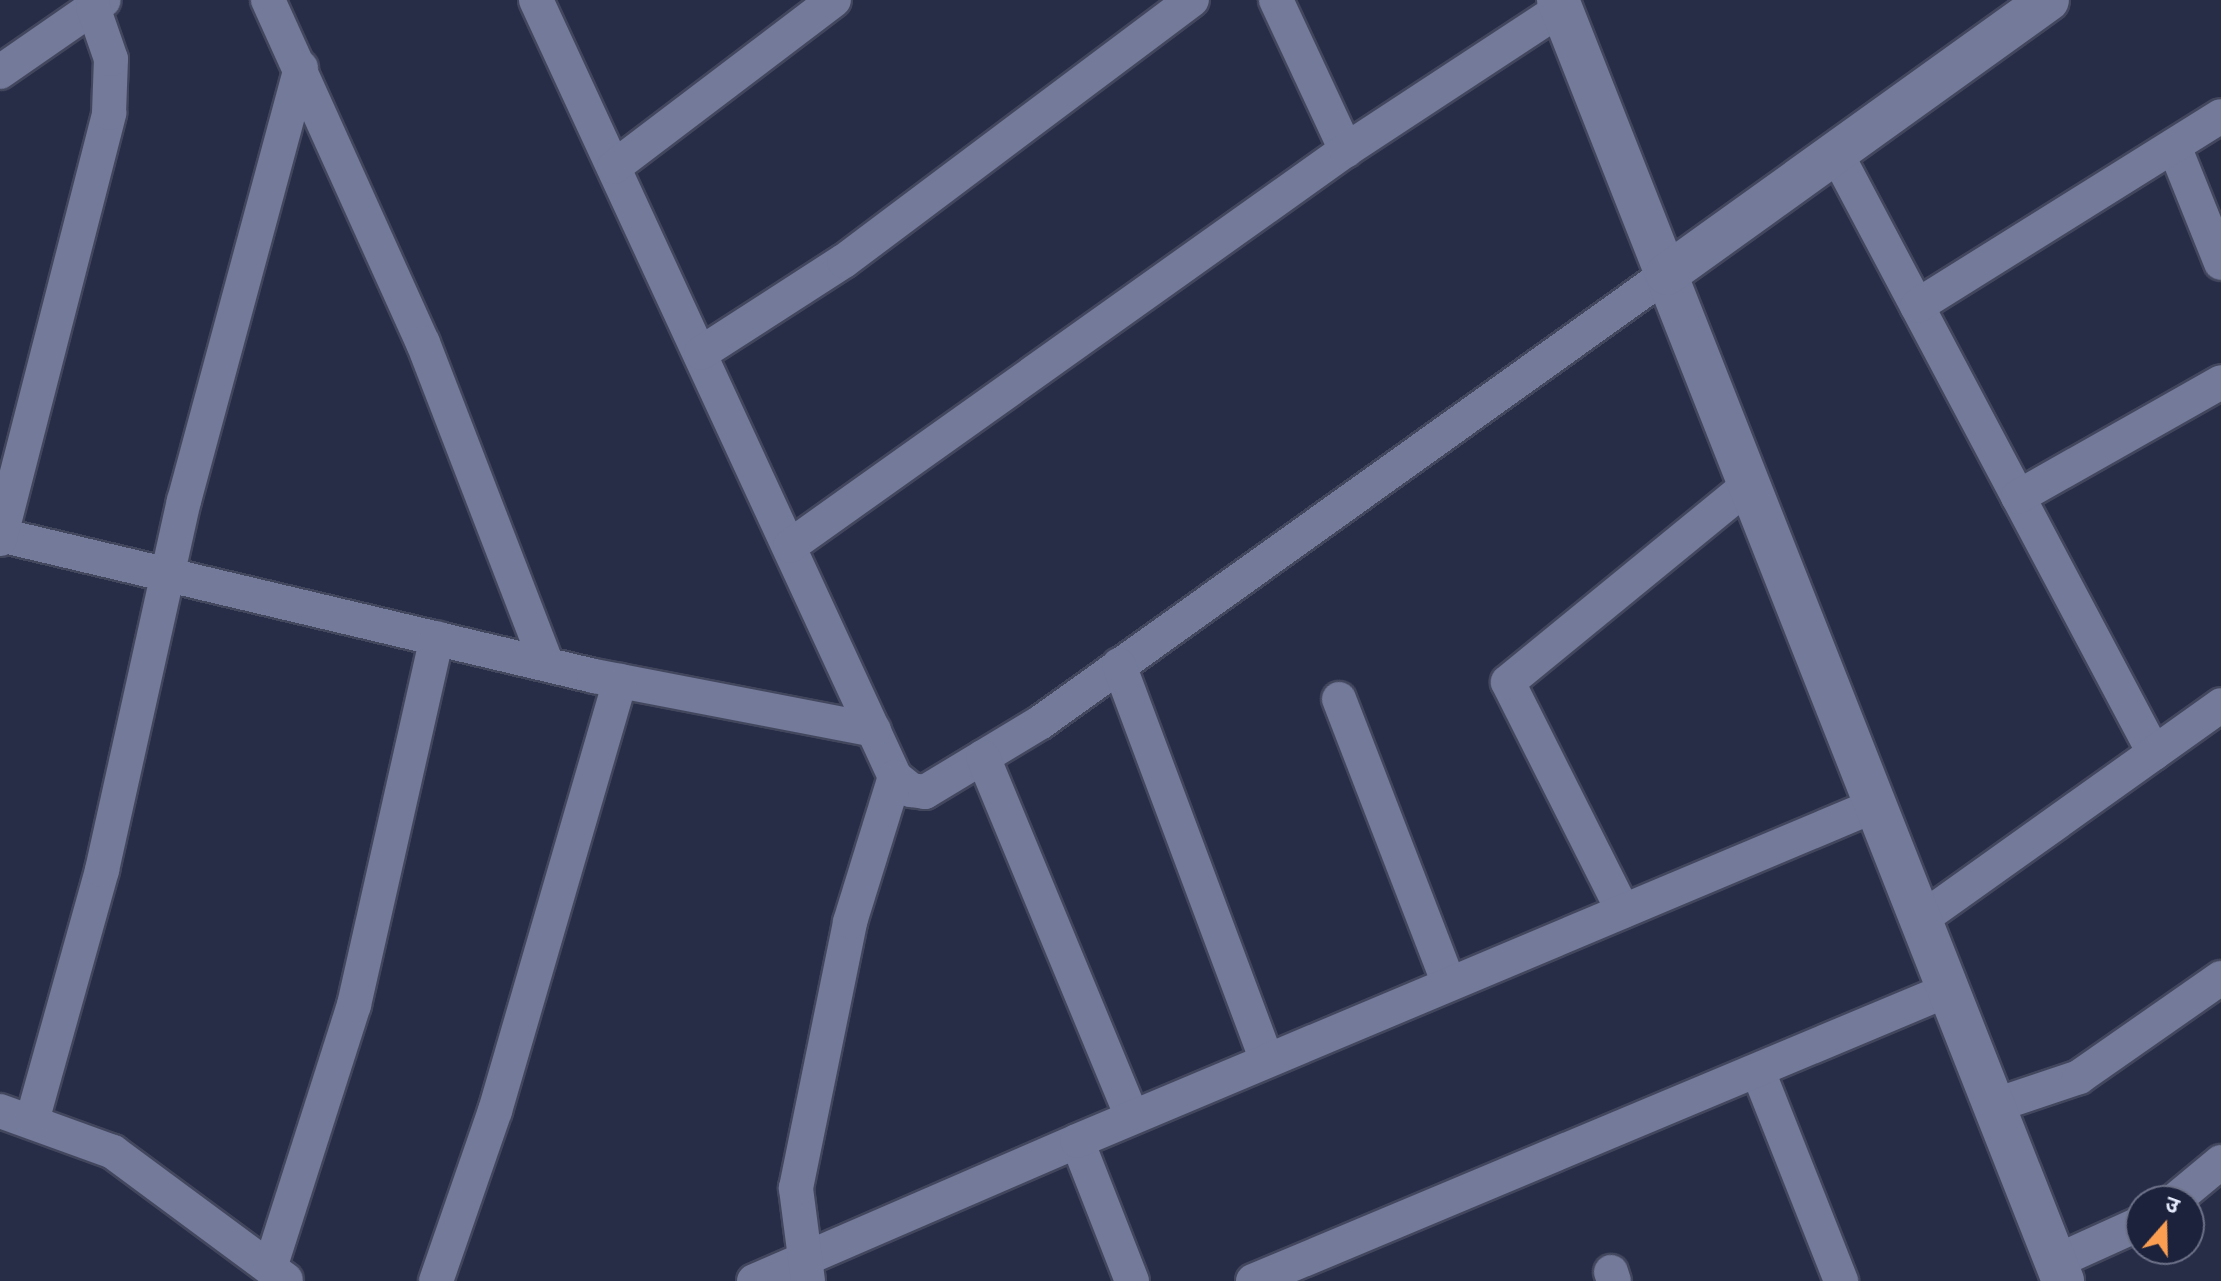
<!DOCTYPE html>
<html>
<head>
<meta charset="utf-8">
<style>
  body { margin:0 }
  #map { position:relative; width:2221px; height:1281px; overflow:hidden; background:#272c47; font-family:Lato,"Noto Sans Devanagari",sans-serif }
  div>[style] { position:absolute }
  .roads { filter:drop-shadow(2px 0 #43475e) drop-shadow(-2px 0 #43475e) drop-shadow(0 2px #43475e) drop-shadow(0 -2px #43475e) }
  .minor>* { height:34px; margin:-17px; padding:0 17px; transform-origin:17px; border-radius:17px; background:#737a9a }
  .tertiary>* { height:42px; margin:-21px; padding:0 21px; transform-origin:21px; border-radius:21px; background:#737a9a }
  span { translate:-50% -50%; white-space:nowrap; text-align:center; line-height:1.15; -webkit-text-stroke:6px #1d223c; paint-order:stroke }
  .north { position:absolute; left:2125px; top:1185px; width:80px; height:80px; box-sizing:border-box; background:#1d223c; border:2px solid #6d7289; border-radius:50%; rotate:20deg; font-size:22px; font-weight:700; line-height:32px; text-align:center; color:#e5eafc }
  .north::after { content:''; display:block; margin:auto; width:28px; height:36px; background:#fb9e51; clip-path:polygon(50% 0,100% 100%,50% 72%,0 100%) }
</style>
</head>
<body>
<div id="map">
  <div class="roads">
    <div class="minor">
      <div style="left:268px;top:0;width:376px;rotate:65.7deg"></div>
      <div style="left:423px;top:343px;width:344px;rotate:68.9deg"></div>
      <div style="left:536px;top:0;width:856px;rotate:65.2deg"></div>
      <div style="left:895px;top:777px;width:21px;rotate:39deg"></div>
      <div style="left:911px;top:790px;width:14px;rotate:8deg"></div>
      <div style="left:925px;top:792px;width:135px;rotate:-31.1deg"></div>
      <div style="left:1041px;top:722px;width:770px;rotate:-35.59deg"></div>
      <div style="left:1276px;top:0;width:166px;rotate:65deg"></div>
      <div style="left:0;top:72px;width:126px;rotate:-34.7deg"></div>
      <div style="left:2174px;top:146px;width:126px;rotate:68.1deg"></div>
      <div style="left:1837px;top:155px;width:677px;rotate:62.07deg"></div>
      <div style="left:614px;top:167px;width:276px;rotate:-37.2deg"></div>
      <div style="left:1917px;top:306px;width:358px;rotate:-32deg"></div>
      <div style="left:701px;top:353px;width:170px;rotate:-32.8deg"></div>
      <div style="left:844px;top:261px;width:435px;rotate:-36.9deg"></div>
      <div style="left:2018px;top:497px;width:233px;rotate:-29.5deg"></div>
      <div style="left:0;top:535px;width:611px;rotate:13.35deg"></div>
      <div style="left:594px;top:676px;width:285px;rotate:10.9deg"></div>
      <div style="left:0;top:539px;width:440px;rotate:-75.6deg"></div>
      <div style="left:109px;top:113px;width:54px;rotate:-87.9deg"></div>
      <div style="left:111px;top:59px;width:55px;rotate:-109.1deg"></div>
      <div style="left:790px;top:546px;width:683px;rotate:-35.46deg"></div>
      <div style="left:1346px;top:150px;width:257px;rotate:-33.3deg"></div>
      <div style="left:1119px;top:665px;width:422px;rotate:69.5deg"></div>
      <div style="left:1339px;top:699px;width:305px;rotate:68.9deg"></div>
      <div style="left:983px;top:757px;width:389px;rotate:67.5deg"></div>
      <div style="left:1623px;top:911px;width:256px;rotate:-116.7deg"></div>
      <div style="left:1508px;top:682px;width:313px;rotate:-39.3deg"></div>
      <div style="left:1920px;top:920px;width:370px;rotate:-35.5deg"></div>
      <div style="left:1758px;top:1071px;width:226px;rotate:68.4deg"></div>
      <div style="left:1993px;top:1106px;width:91px;rotate:-18.6deg"></div>
      <div style="left:2079px;top:1077px;width:173px;rotate:-34.9deg"></div>
      <div style="left:0;top:1111px;width:120px;rotate:19.9deg"></div>
      <div style="left:113px;top:1152px;width:215px;rotate:36.5deg"></div>
      <div style="left:32px;top:1121px;width:261px;rotate:-74.4deg"></div>
      <div style="left:102px;top:870px;width:378px;rotate:-77.5deg"></div>
      <div style="left:184px;top:501px;width:449px;rotate:-74.9deg"></div>
      <div style="left:2174px;top:1201px;width:61px;rotate:-39.7deg"></div>
      <div style="left:2055px;top:1262px;width:94px;rotate:-24.4deg"></div>
      <div style="left:270px;top:1268px;width:276px;rotate:-72.3deg"></div>
      <div style="left:354px;top:1005px;width:376px;rotate:-77.3deg"></div>
      <div style="left:1611px;top:1272px;width:9px;rotate:72deg"></div>
      <div style="left:436px;top:1281px;width:180px;rotate:-70.9deg"></div>
      <div style="left:495px;top:1111px;width:448px;rotate:-73.8deg"></div>
      <div style="left:754px;top:1281px;width:352px;rotate:-23.4deg"></div>
      <div style="left:808px;top:1281px;width:94px;rotate:-97.4deg"></div>
      <div style="left:796px;top:1188px;width:271px;rotate:-78.5deg"></div>
      <div style="left:850px;top:922px;width:152px;rotate:-72.8deg"></div>
      <div style="left:1132px;top:1281px;width:150px;rotate:-111.4deg"></div>
      <div style="left:1077px;top:1141px;width:867px;rotate:-22.81deg"></div>
      <div style="left:1253px;top:1281px;width:753px;rotate:-22.72deg"></div>
    </div>
    <div class="tertiary">
      <div style="left:1558px;top:0;width:1377px;rotate:68.48deg"></div>
      <div style="left:1667px;top:274px;width:469px;rotate:-35.7deg"></div>
    </div>
  </div>
  <div class="north">उ</div>
</div>
</body>
</html>
